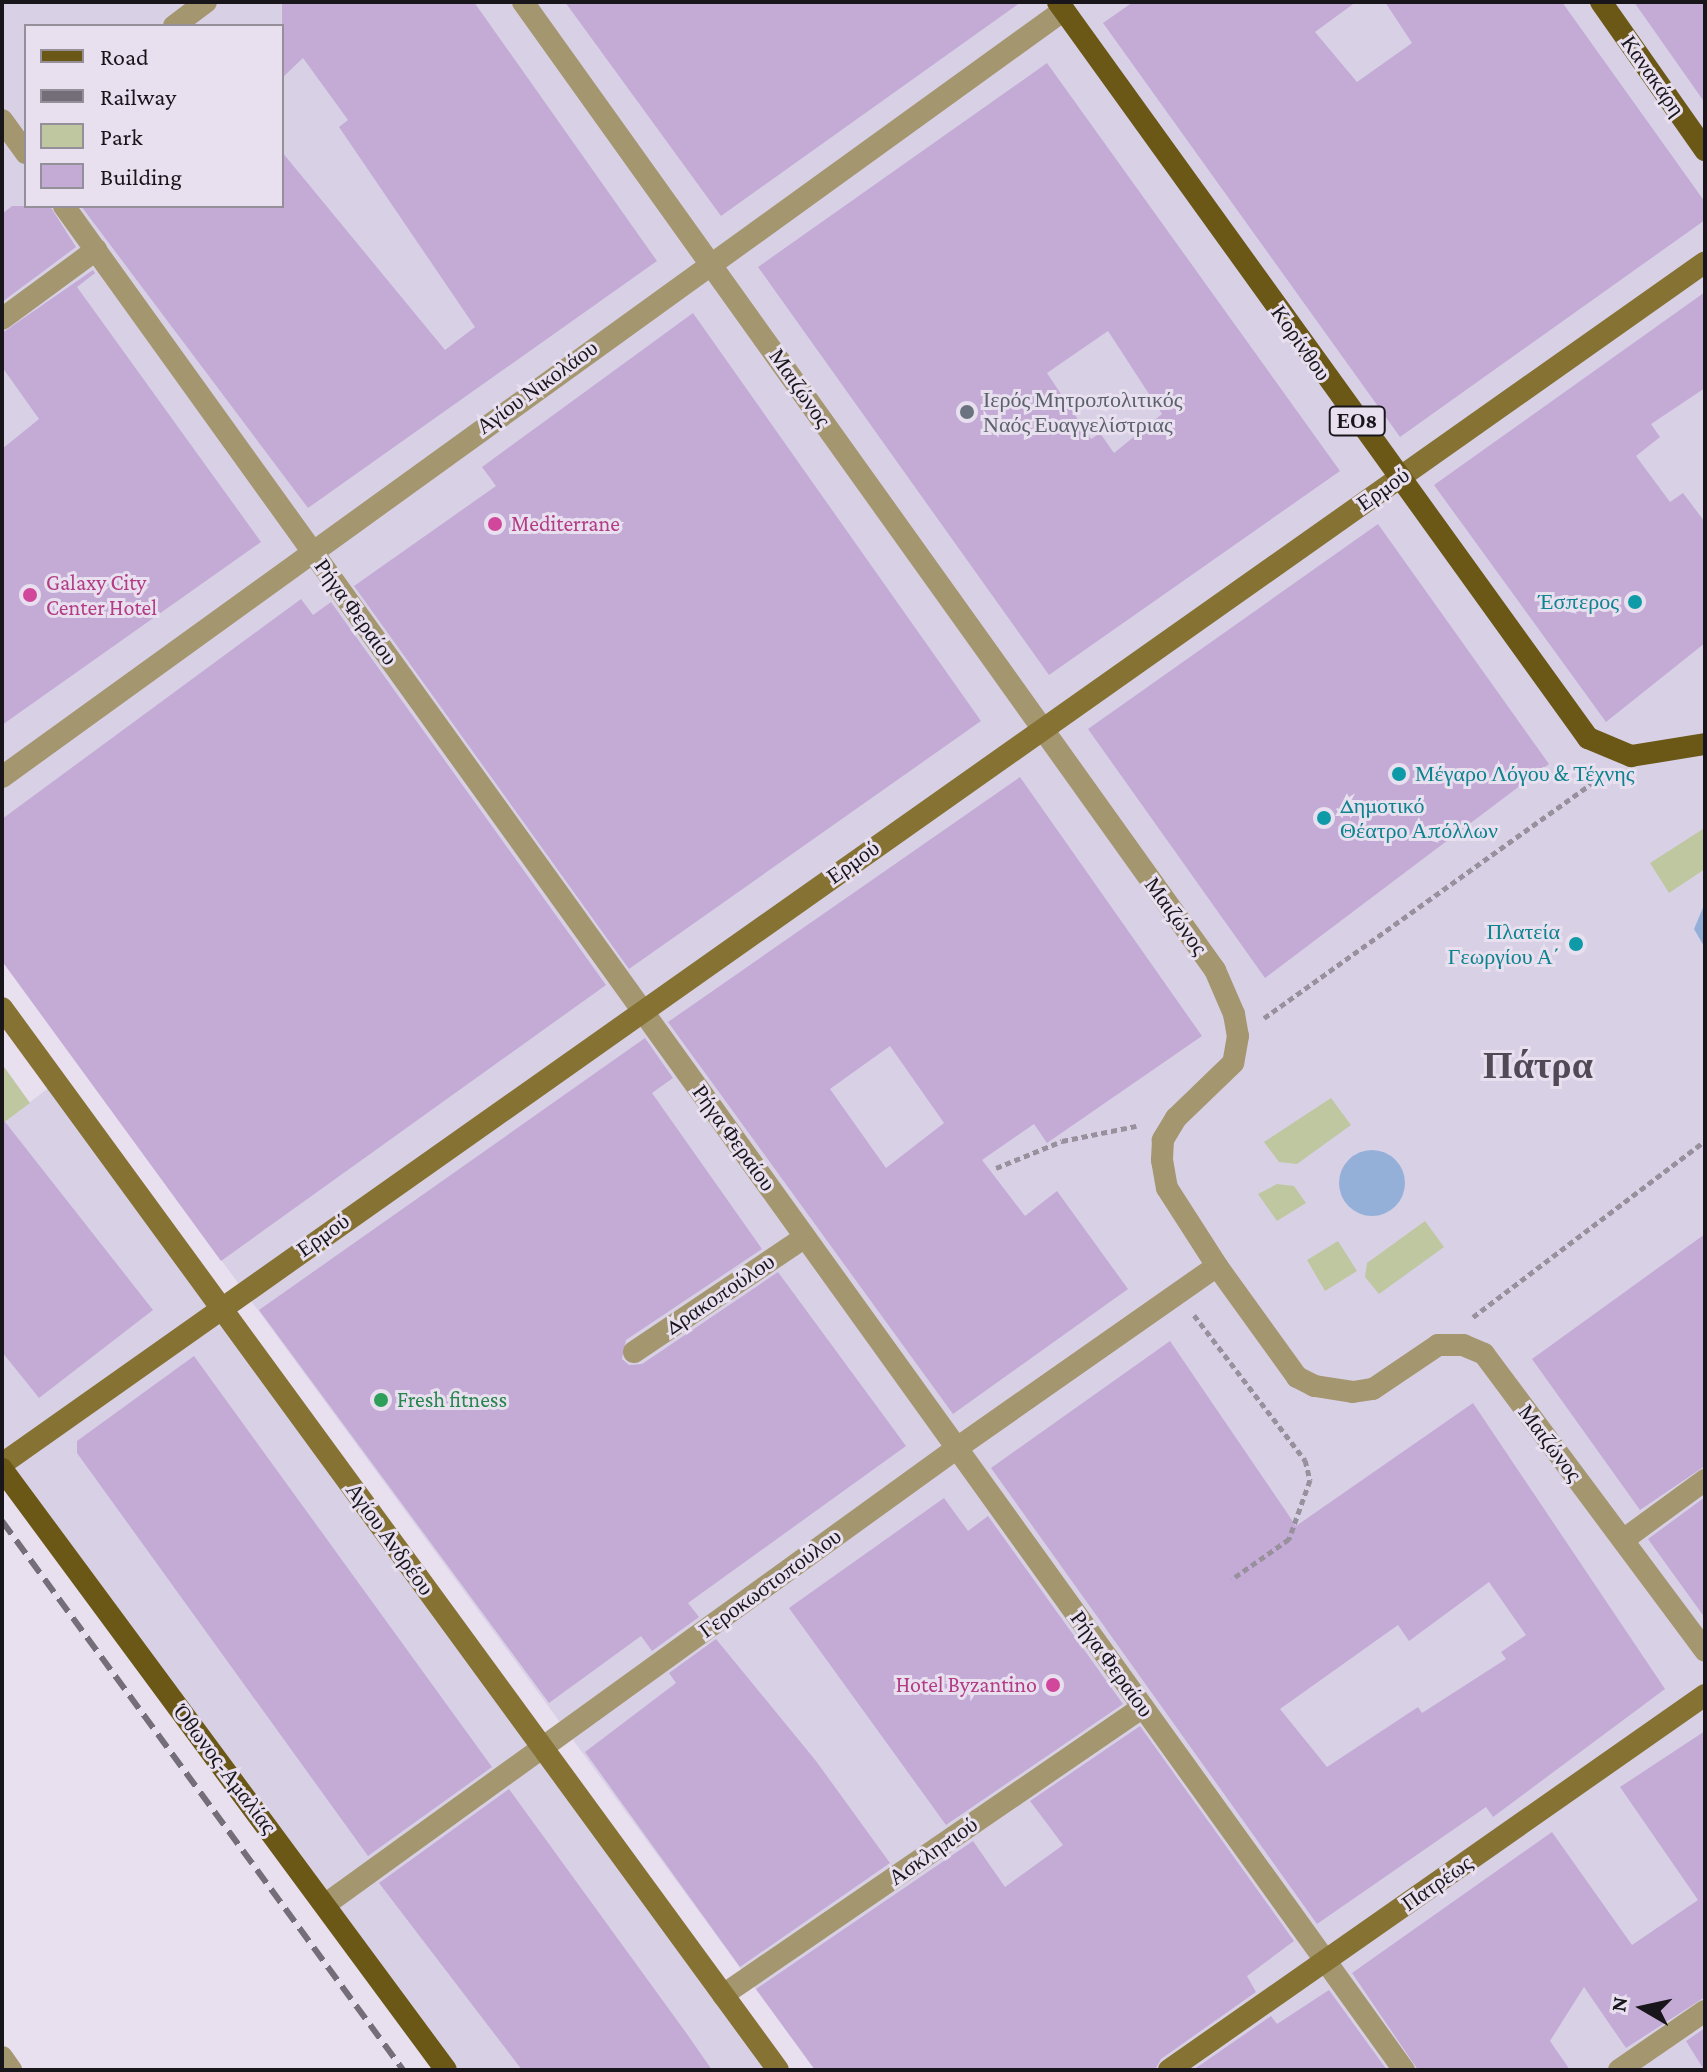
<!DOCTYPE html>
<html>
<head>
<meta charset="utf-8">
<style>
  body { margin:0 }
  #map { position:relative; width:1707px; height:2072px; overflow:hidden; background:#e8dfef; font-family:"Crimson Pro",serif }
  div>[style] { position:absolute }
  .commercial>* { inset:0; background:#d8d1e6 }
  .green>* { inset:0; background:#bfc7a1 }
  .water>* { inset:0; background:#95b0d8 }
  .round { border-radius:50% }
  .building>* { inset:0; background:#c3abd6 }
  .path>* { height:5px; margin-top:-2.5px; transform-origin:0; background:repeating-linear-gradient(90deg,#98919d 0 6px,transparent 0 10px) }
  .pedestrian>* { height:22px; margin:-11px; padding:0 11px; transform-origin:11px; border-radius:11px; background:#a49770 }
  .minor>* { height:22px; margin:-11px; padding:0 11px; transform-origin:11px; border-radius:11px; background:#a49770 }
  .secondary>* { height:22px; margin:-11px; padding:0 11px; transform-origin:11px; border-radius:11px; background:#867233 }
  .primary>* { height:22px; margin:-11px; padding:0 11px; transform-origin:11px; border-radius:11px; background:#6b5816 }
  .rail>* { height:6px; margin-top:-3px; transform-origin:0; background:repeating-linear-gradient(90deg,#746e78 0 16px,transparent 0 24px) }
  .dots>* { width:22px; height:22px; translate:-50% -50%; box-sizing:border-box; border:4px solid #e8dfef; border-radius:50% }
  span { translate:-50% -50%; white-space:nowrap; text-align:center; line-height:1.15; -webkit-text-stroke:6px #e8dfef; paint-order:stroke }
  .shield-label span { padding:2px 6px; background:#e8dfef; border:2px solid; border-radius:6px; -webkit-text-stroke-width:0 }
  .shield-label { font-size:20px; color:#19161b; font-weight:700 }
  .street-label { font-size:22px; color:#19161b }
  .worship-label { font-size:22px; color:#5b616d }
  .left { translate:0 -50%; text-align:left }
  .hotel-label { font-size:22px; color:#b23c85 }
  .right { translate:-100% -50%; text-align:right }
  .culture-label { font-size:22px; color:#0d838f }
  .leisure-label { font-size:22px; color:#27864d }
  .town-label { font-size:38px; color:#514a56; font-weight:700 }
  .frame { position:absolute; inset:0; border:4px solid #19161b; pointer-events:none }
  .legend { position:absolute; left:24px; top:24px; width:260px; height:184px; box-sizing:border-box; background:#e8dfef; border:2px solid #958f9a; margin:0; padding:10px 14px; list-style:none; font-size:24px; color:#19161b }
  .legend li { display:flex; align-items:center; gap:16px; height:40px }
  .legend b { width:40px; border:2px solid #958f9a }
  .north { position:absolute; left:1603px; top:1968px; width:80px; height:80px; -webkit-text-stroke:6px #e8dfef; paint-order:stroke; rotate:279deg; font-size:22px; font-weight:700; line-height:32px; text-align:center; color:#19161b }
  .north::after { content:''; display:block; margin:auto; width:28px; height:36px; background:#19161b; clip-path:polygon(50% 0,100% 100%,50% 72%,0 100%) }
</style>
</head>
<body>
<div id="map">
  <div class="commercial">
    <div style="clip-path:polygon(evenodd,2px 2px,1705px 2px,1705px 2070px,815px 2070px,2px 961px,2px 2px,26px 26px,282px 26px,282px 206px,26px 206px,26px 26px)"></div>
    <div style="clip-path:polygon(52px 1085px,778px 2070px,446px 2070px,2px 1469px,2px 1124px)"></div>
  </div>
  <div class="green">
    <div style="clip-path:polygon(1703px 829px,1705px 869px,1669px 893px,1650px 863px)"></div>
    <div style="clip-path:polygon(2px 1064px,30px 1103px,2px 1124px)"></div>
    <div style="clip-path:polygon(1331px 1098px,1351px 1125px,1297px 1164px,1279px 1162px,1264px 1142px)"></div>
    <div style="clip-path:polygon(1277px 1184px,1294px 1186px,1306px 1203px,1277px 1221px,1258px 1194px)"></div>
    <div style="clip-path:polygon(1425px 1221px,1444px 1247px,1379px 1294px,1365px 1277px,1367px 1263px)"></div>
    <div style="clip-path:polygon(1338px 1241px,1357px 1271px,1325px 1291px,1307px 1260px)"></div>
  </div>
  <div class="water">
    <div style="clip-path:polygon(1705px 903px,1705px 948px,1694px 929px)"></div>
    <div class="round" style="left:1339px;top:1150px;width:66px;height:66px"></div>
  </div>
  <div class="building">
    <div style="clip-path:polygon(282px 2px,474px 2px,657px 261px,308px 508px,81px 206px,282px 206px,282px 152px,445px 350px,475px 327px,339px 127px,348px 120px,303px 58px,282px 78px)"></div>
    <div style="clip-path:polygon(565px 2px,1021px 2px,721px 216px)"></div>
    <div style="clip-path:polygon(1133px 2px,1356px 2px,1315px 32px,1357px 82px,1412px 43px,1385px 2px,1562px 2px,1705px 202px,1705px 220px,1400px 437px,1103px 23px)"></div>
    <div style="clip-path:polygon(1634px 2px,1705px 2px,1705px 103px)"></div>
    <div style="clip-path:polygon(evenodd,1047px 63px,1340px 471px,1049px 675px,758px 267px,1047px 63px,1108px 331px,1162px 414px,1114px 453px,1100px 433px,1091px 439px,1047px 373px,1108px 331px)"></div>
    <div style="clip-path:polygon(12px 206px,50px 206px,76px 247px,2px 302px,2px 214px)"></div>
    <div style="clip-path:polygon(93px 270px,95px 273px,77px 287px,261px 542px,2px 725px,2px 449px,39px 419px,2px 367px,2px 333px)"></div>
    <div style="clip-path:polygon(1705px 292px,1705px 388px,1651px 424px,1660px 437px,1636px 456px,1670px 502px,1683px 493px,1705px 522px,1705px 643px,1606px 722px,1434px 485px)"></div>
    <div style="clip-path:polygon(693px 313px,981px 721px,629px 969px,354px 586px,496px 486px,482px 467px)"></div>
    <div style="clip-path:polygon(1378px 524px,1549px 764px,1265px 978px,1088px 729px)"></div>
    <div style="clip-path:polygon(301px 599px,313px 615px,331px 602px,606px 985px,221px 1261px,2px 961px,2px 819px)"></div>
    <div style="clip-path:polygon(evenodd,1020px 777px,1202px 1036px,1047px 1143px,1034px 1124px,982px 1160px,1025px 1216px,1057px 1191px,1128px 1289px,953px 1414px,668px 1022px,1020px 777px,890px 1046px,944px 1123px,886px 1168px,830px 1089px,890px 1046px)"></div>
    <div style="clip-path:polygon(645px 1038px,673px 1078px,652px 1093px,762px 1249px,626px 1340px,622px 1359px,629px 1365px,642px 1364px,778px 1272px,906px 1446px,688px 1603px,699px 1617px,652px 1651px,641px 1636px,549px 1703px,259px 1310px)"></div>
    <div style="clip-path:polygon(2px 1118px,153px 1310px,39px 1398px,2px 1352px)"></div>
    <div style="clip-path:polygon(1705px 1234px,1705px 1466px,1640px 1510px,1532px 1359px)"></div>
    <div style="clip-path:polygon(evenodd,1170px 1341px,1296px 1526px,1473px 1403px,1665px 1689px,1493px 1817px,1486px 1807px,1317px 1924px,991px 1468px,1170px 1341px,1489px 1582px,1526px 1635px,1501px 1652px,1506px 1659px,1422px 1713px,1418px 1707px,1327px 1767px,1280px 1709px,1398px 1625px,1409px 1641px,1489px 1582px)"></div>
    <div style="clip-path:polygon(194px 1356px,492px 1767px,368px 1856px,77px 1453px,77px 1441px)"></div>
    <div style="clip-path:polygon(1705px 1497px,1705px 1618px,1648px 1539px)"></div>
    <div style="clip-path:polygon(944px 1498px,968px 1531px,988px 1516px,1123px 1704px,946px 1825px,789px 1608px)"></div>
    <div style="clip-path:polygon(716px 1639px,816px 1761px,890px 1863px,740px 1967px,585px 1752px,676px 1683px,669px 1673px)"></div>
    <div style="clip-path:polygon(1140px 1726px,1294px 1941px,1247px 1976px,1256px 1992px,1161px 2059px,1155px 2070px,815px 2070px,756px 1989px,973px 1841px,1005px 1887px,1063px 1845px,1030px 1801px)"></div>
    <div style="clip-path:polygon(1705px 1731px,1705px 1997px,1626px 2048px,1584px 1987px,1550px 2041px,1570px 2070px,1418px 2070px,1352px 1973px,1552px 1832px,1632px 1945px,1698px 1900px,1620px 1787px)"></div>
    <div style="clip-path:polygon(509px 1789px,687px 2034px,712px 2070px,522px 2070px,379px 1883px)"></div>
    <div style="clip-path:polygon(1329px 1990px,1387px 2070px,1193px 2070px,1271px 2016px,1277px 2024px)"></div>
    <div style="clip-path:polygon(1705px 2028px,1705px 2070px,1704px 2070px,1686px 2041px)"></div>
  </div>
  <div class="path">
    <div style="left:1264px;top:1018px;width:418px;rotate:-35.6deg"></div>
    <div style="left:996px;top:1168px;width:71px;rotate:-22.2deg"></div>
    <div style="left:1062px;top:1141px;width:76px;rotate:-11.5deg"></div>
    <div style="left:1194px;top:1315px;width:183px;rotate:52.6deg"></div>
    <div style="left:1305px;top:1460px;width:21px;rotate:76deg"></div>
    <div style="left:1310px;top:1480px;width:63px;rotate:109.6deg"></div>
    <div style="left:1289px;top:1539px;width:70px;rotate:144.9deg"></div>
    <div style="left:1473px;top:1317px;width:291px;rotate:-37.2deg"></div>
  </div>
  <div class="pedestrian">
    <div style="left:523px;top:2px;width:1190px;rotate:54.44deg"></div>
    <div style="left:1215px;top:970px;width:48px;rotate:66.6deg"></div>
    <div style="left:1234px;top:1014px;width:22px;rotate:80deg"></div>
    <div style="left:1238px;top:1036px;width:27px;rotate:100deg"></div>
    <div style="left:1233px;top:1063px;width:79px;rotate:136deg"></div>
    <div style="left:1176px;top:1118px;width:26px;rotate:121deg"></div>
    <div style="left:1163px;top:1140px;width:20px;rotate:93deg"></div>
    <div style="left:1162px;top:1160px;width:28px;rotate:80deg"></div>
    <div style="left:1167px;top:1188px;width:93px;rotate:57.3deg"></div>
    <div style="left:1217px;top:1266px;width:137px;rotate:54.2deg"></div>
    <div style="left:1297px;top:1377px;width:20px;rotate:27deg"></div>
    <div style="left:1315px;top:1386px;width:38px;rotate:9deg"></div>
    <div style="left:1353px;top:1392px;width:20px;rotate:-9deg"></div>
    <div style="left:1373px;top:1389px;width:78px;rotate:-34.1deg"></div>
    <div style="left:1438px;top:1345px;width:25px"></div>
    <div style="left:1463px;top:1345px;width:23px;rotate:23deg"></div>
    <div style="left:1484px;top:1354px;width:370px;rotate:53.3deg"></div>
    <div style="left:174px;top:26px;width:40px;rotate:-37deg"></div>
    <div style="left:2px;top:120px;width:41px;rotate:54deg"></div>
    <div style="left:64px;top:206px;width:2296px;rotate:54.29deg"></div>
    <div style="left:2px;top:319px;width:117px;rotate:-36.3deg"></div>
    <div style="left:2px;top:777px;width:1310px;rotate:-35.84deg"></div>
    <div style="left:634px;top:1352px;width:206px;rotate:-33.9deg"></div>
    <div style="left:957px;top:1448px;width:317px;rotate:-35deg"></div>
    <div style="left:1623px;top:1540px;width:102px;rotate:-36.2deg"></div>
    <div style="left:723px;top:1995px;width:509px;rotate:-34.44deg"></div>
    <div style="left:1619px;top:2070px;width:104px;rotate:-34.5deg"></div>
  </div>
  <div class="minor">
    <div style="left:326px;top:1904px;width:779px;rotate:-35.85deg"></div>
    <div style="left:2px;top:2057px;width:16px;rotate:55deg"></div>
  </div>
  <div class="secondary">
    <div style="left:2px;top:1008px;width:1315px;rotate:53.84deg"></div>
    <div style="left:2px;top:1464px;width:2084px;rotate:-35.21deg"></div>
    <div style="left:1169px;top:2070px;width:654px;rotate:-34.98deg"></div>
  </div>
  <div class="primary">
    <div style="left:1058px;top:2px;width:907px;rotate:54.24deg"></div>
    <div style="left:1588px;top:738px;width:47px;rotate:22.7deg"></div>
    <div style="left:1631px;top:756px;width:75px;rotate:-9.2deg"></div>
    <div style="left:1601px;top:2px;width:181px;rotate:54.9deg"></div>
    <div style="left:2px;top:1469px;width:747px;rotate:53.54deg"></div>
  </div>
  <div class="rail">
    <div style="left:2px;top:1521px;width:680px;rotate:53.85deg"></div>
  </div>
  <div class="dots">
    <div style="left:967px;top:412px;background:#6b7280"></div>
    <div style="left:495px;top:524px;background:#d1479c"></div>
    <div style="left:30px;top:595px;background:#d1479c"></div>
    <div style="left:1635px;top:602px;background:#0f9aa8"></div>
    <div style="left:1399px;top:774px;background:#0f9aa8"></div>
    <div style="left:1324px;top:818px;background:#0f9aa8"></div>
    <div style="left:1576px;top:944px;background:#0f9aa8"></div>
    <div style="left:381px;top:1400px;background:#2e9e5b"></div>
    <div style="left:1053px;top:1685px;background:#d1479c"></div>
  </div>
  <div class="shield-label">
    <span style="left:1357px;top:421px">ΕΟ8</span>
  </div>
  <div class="street-label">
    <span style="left:1653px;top:76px;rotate:55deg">Κανακάρη</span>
    <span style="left:1301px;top:343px;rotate:55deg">Κορίνθου</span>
    <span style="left:537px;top:387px;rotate:-36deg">Αγίου Νικολάου</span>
    <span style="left:800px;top:388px;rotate:55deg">Μαιζώνος</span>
    <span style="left:1383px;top:489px;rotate:-35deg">Ερμού</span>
    <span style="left:356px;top:612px;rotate:54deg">Ρήγα Φεραίου</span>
    <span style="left:853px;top:862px;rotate:-35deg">Ερμού</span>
    <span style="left:1176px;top:916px;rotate:54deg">Μαιζώνος</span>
    <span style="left:734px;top:1138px;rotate:54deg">Ρήγα Φεραίου</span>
    <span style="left:323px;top:1235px;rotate:-35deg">Ερμού</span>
    <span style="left:720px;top:1294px;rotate:-34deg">Δρακοπούλου</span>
    <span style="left:1550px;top:1443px;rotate:53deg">Μαιζώνος</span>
    <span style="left:390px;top:1539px;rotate:54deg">Αγίου Ανδρέου</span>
    <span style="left:770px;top:1583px;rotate:-36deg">Γεροκωστοπούλου</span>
    <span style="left:1112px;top:1664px;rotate:54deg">Ρήγα Φεραίου</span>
    <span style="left:225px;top:1769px;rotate:53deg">Όθωνος-Αμαλίας</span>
    <span style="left:933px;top:1851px;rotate:-35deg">Ασκληπιού</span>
    <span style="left:1437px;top:1883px;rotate:-35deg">Πατρέως</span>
  </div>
  <div class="worship-label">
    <span class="left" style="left:983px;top:412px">Ιερός Μητροπολιτικός<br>Ναός Ευαγγελίστριας</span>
  </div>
  <div class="hotel-label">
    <span class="left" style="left:511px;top:524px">Mediterrane</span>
    <span class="left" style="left:46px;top:595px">Galaxy City<br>Center Hotel</span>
    <span class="right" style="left:1037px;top:1685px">Hotel Byzantino</span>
  </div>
  <div class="culture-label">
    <span class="right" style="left:1619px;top:602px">Έσπερος</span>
    <span class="left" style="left:1415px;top:774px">Μέγαρο Λόγου &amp; Τέχνης</span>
    <span class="left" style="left:1340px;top:818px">Δημοτικό<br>Θέατρο Απόλλων</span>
    <span class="right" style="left:1560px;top:944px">Πλατεία<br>Γεωργίου Α΄</span>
  </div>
  <div class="leisure-label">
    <span class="left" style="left:397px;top:1400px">Fresh fitness</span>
  </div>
  <div class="town-label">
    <span style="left:1538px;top:1066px">Πάτρα</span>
  </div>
  <div class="frame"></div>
  <ul class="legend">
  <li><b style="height:10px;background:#6b5816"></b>Road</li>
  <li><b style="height:10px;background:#746e78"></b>Railway</li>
  <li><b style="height:22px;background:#bfc7a1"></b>Park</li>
  <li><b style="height:22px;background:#c3abd6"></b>Building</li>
  </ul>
  <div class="north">N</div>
</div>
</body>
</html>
